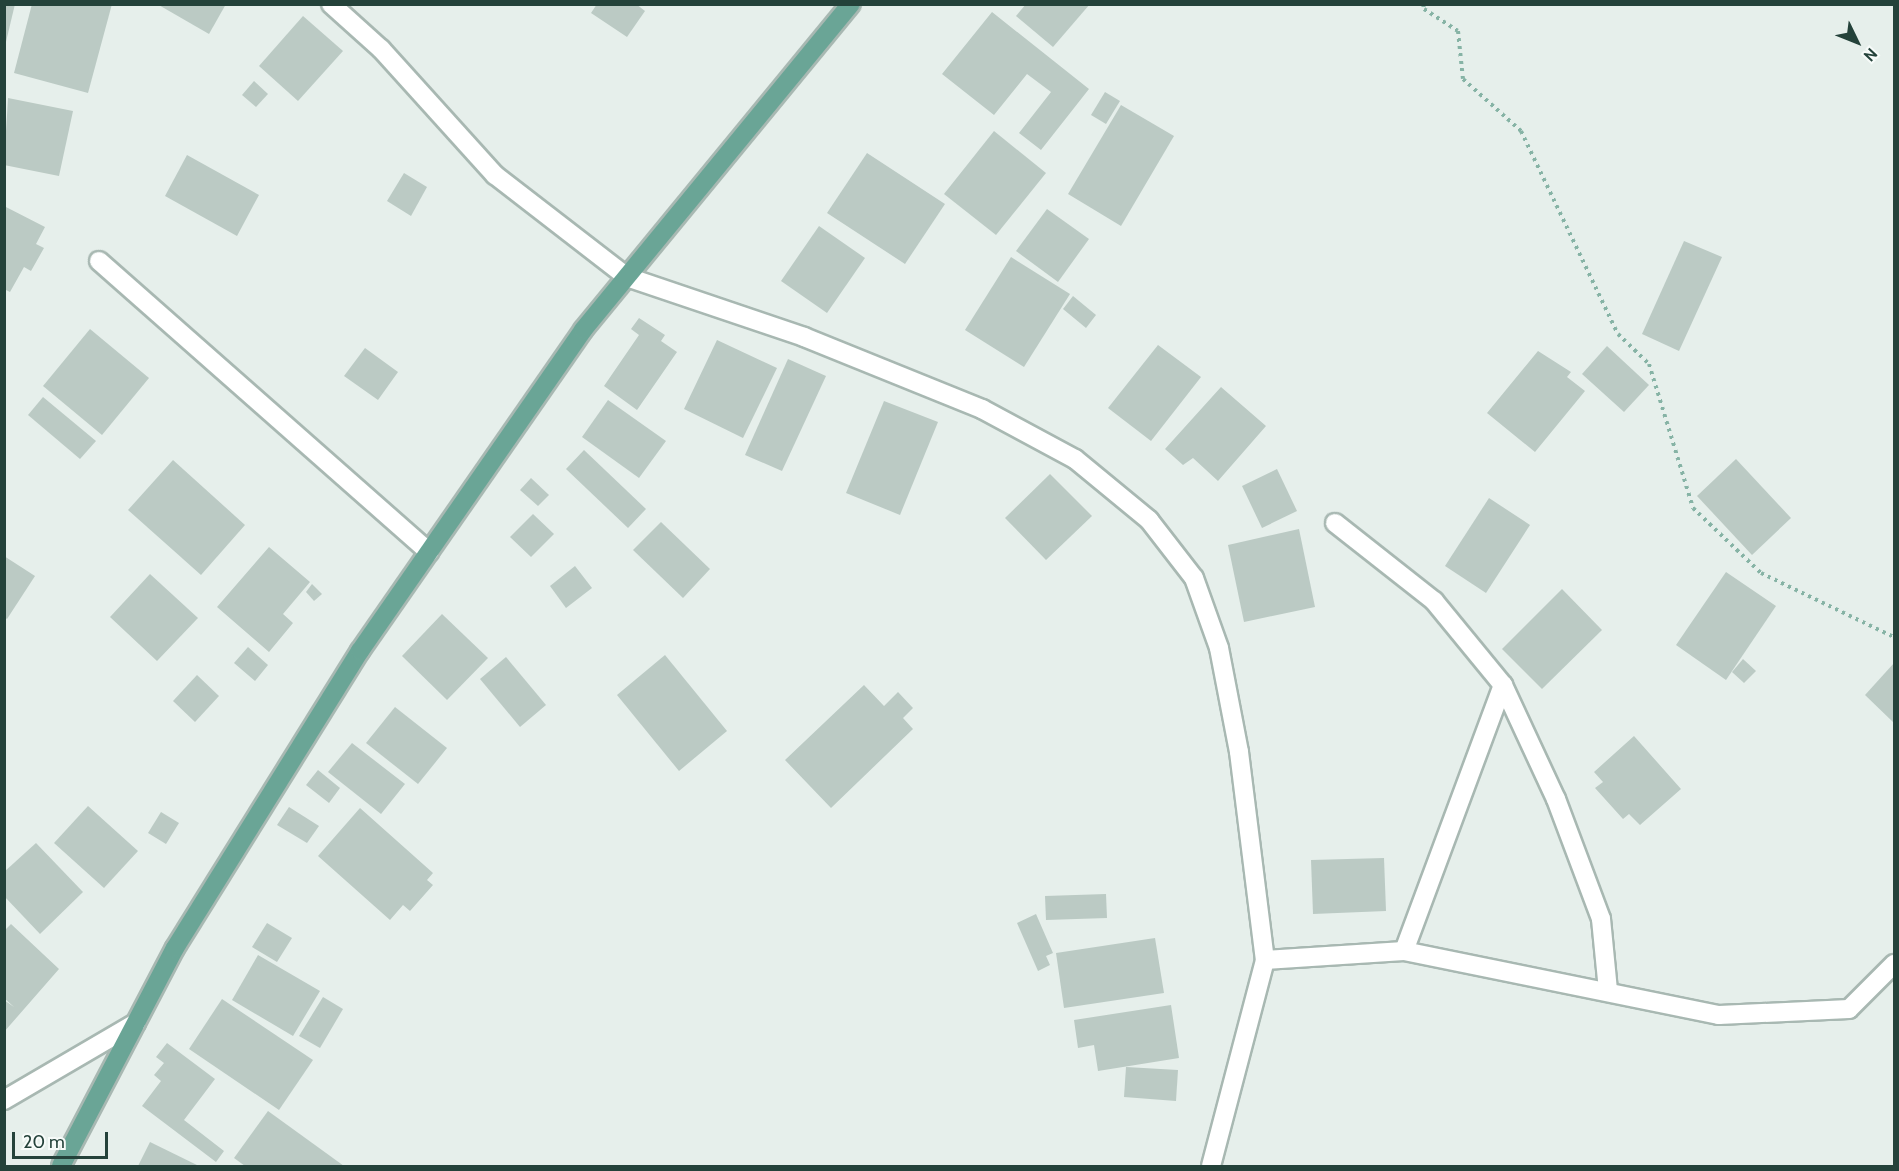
<!DOCTYPE html>
<html>
<head>
<meta charset="utf-8">
<style>
  body { margin:0 }
  #map { position:relative; width:1899px; height:1171px; overflow:hidden; background:#e6efeb; font-family:Cabin,sans-serif }
  div>[style] { position:absolute }
  .building>* { inset:0; background:#bbcac4 }
  .path>* { height:4px; margin-top:-2px; transform-origin:0; background:repeating-linear-gradient(90deg,#86b3a5 0 3px,transparent 0 7.5px) }
  .roads { filter:drop-shadow(2px 0 #a8b8b2) drop-shadow(-2px 0 #a8b8b2) drop-shadow(0 2px #a8b8b2) drop-shadow(0 -2px #a8b8b2) }
  .minor>* { height:18px; margin:-9px; padding:0 9px; transform-origin:9px; border-radius:9px; background:#fff }
  .major>* { height:18px; margin:-9px; padding:0 9px; transform-origin:9px; border-radius:9px; background:#6aa596 }
  span { translate:-50% -50%; white-space:nowrap; text-align:center; line-height:1.15; -webkit-text-stroke:5px #f7fbf9; paint-order:stroke }
  .frame { position:absolute; inset:0; border:6px solid #24423a; pointer-events:none }
  .north { position:absolute; left:1827px; top:12px; width:60px; height:60px; -webkit-text-stroke:4px #f7fbf9; paint-order:stroke; rotate:133deg; font-size:16px; font-weight:700; line-height:24px; text-align:center; color:#24423a }
  .north::after { content:''; display:block; margin:auto; width:21px; height:27px; background:#24423a; clip-path:polygon(50% 0,100% 100%,50% 72%,0 100%) }
  .scale { position:absolute; left:12px; top:1132px; width:96px; height:27px; box-sizing:border-box; border:3px solid #24423a; border-top:0; padding-left:8px; font-size:18px; line-height:21px; white-space:nowrap; color:#24423a; -webkit-text-stroke:4px #f7fbf9; paint-order:stroke }
</style>
</head>
<body>
<div id="map">
  <div class="building">
    <div style="clip-path:polygon(4px 4px,15px 4px,5px 46px,4px 46px)"></div>
    <div style="clip-path:polygon(32px 4px,112px 4px,88px 93px,14px 73px)"></div>
    <div style="clip-path:polygon(157px 4px,226px 4px,209px 34px)"></div>
    <div style="clip-path:polygon(597px 4px,636px 4px,645px 11px,627px 37px,591px 13px)"></div>
    <div style="clip-path:polygon(1026px 4px,1090px 4px,1053px 47px,1016px 16px)"></div>
    <div style="clip-path:polygon(992px 12px,1089px 89px,1041px 150px,1019px 133px,1051px 92px,1027px 74px,994px 115px,942px 74px)"></div>
    <div style="clip-path:polygon(303px 16px,343px 51px,298px 101px,259px 66px)"></div>
    <div style="clip-path:polygon(254px 81px,268px 94px,256px 107px,242px 95px)"></div>
    <div style="clip-path:polygon(1105px 92px,1120px 101px,1106px 124px,1091px 115px)"></div>
    <div style="clip-path:polygon(8px 98px,73px 111px,59px 176px,4px 165px)"></div>
    <div style="clip-path:polygon(1121px 105px,1174px 136px,1121px 226px,1068px 194px)"></div>
    <div style="clip-path:polygon(994px 131px,1046px 173px,996px 235px,944px 194px)"></div>
    <div style="clip-path:polygon(867px 153px,945px 204px,905px 264px,827px 213px)"></div>
    <div style="clip-path:polygon(187px 155px,259px 195px,237px 236px,165px 196px)"></div>
    <div style="clip-path:polygon(404px 173px,427px 187px,411px 216px,387px 201px)"></div>
    <div style="clip-path:polygon(4px 206px,45px 227px,36px 244px,44px 248px,31px 271px,24px 267px,10px 292px,4px 289px)"></div>
    <div style="clip-path:polygon(1047px 209px,1089px 239px,1058px 282px,1016px 251px)"></div>
    <div style="clip-path:polygon(819px 226px,865px 258px,827px 313px,781px 281px)"></div>
    <div style="clip-path:polygon(1684px 241px,1722px 257px,1679px 351px,1642px 334px)"></div>
    <div style="clip-path:polygon(1011px 257px,1070px 294px,1024px 367px,965px 330px)"></div>
    <div style="clip-path:polygon(1073px 296px,1096px 315px,1086px 328px,1063px 309px)"></div>
    <div style="clip-path:polygon(639px 318px,665px 335px,661px 341px,677px 352px,637px 410px,604px 386px,639px 335px,631px 329px)"></div>
    <div style="clip-path:polygon(90px 329px,149px 378px,102px 435px,43px 386px)"></div>
    <div style="clip-path:polygon(717px 340px,777px 368px,743px 438px,684px 409px)"></div>
    <div style="clip-path:polygon(1158px 345px,1201px 377px,1151px 441px,1108px 408px)"></div>
    <div style="clip-path:polygon(1607px 346px,1649px 385px,1624px 412px,1582px 374px)"></div>
    <div style="clip-path:polygon(365px 348px,398px 372px,378px 400px,344px 376px)"></div>
    <div style="clip-path:polygon(1538px 351px,1571px 372px,1567px 377px,1585px 391px,1535px 452px,1487px 413px)"></div>
    <div style="clip-path:polygon(788px 359px,826px 376px,782px 471px,745px 455px)"></div>
    <div style="clip-path:polygon(1221px 387px,1266px 426px,1218px 481px,1193px 458px,1183px 465px,1165px 449px)"></div>
    <div style="clip-path:polygon(43px 397px,96px 441px,80px 459px,28px 415px)"></div>
    <div style="clip-path:polygon(608px 400px,666px 441px,639px 478px,582px 437px)"></div>
    <div style="clip-path:polygon(884px 401px,938px 422px,900px 515px,846px 493px)"></div>
    <div style="clip-path:polygon(584px 450px,646px 509px,628px 528px,566px 469px)"></div>
    <div style="clip-path:polygon(1736px 459px,1791px 518px,1752px 555px,1697px 496px)"></div>
    <div style="clip-path:polygon(173px 460px,245px 525px,201px 575px,128px 510px)"></div>
    <div style="clip-path:polygon(1277px 469px,1297px 511px,1262px 528px,1242px 486px)"></div>
    <div style="clip-path:polygon(1050px 474px,1092px 516px,1046px 560px,1005px 518px)"></div>
    <div style="clip-path:polygon(531px 478px,549px 495px,538px 506px,520px 490px)"></div>
    <div style="clip-path:polygon(1489px 498px,1530px 525px,1486px 593px,1445px 566px)"></div>
    <div style="clip-path:polygon(533px 514px,554px 534px,531px 557px,510px 537px)"></div>
    <div style="clip-path:polygon(661px 522px,710px 569px,683px 598px,633px 550px)"></div>
    <div style="clip-path:polygon(1299px 529px,1315px 607px,1244px 622px,1228px 545px)"></div>
    <div style="clip-path:polygon(269px 547px,310px 582px,283px 614px,293px 623px,269px 652px,217px 607px)"></div>
    <div style="clip-path:polygon(4px 556px,35px 576px,7px 619px,4px 617px)"></div>
    <div style="clip-path:polygon(575px 566px,592px 588px,566px 608px,550px 586px)"></div>
    <div style="clip-path:polygon(1726px 572px,1776px 606px,1726px 680px,1676px 645px)"></div>
    <div style="clip-path:polygon(150px 574px,198px 618px,157px 661px,110px 617px)"></div>
    <div style="clip-path:polygon(312px 584px,322px 594px,314px 601px,306px 592px)"></div>
    <div style="clip-path:polygon(1562px 589px,1602px 630px,1542px 689px,1502px 649px)"></div>
    <div style="clip-path:polygon(442px 614px,488px 658px,447px 700px,402px 656px)"></div>
    <div style="clip-path:polygon(248px 647px,268px 665px,255px 681px,234px 663px)"></div>
    <div style="clip-path:polygon(665px 655px,727px 731px,679px 771px,617px 695px)"></div>
    <div style="clip-path:polygon(506px 657px,546px 705px,520px 727px,480px 679px)"></div>
    <div style="clip-path:polygon(1743px 659px,1756px 671px,1744px 683px,1732px 672px)"></div>
    <div style="clip-path:polygon(1894px 663px,1894px 723px,1865px 695px)"></div>
    <div style="clip-path:polygon(197px 675px,219px 696px,195px 722px,173px 701px)"></div>
    <div style="clip-path:polygon(864px 685px,884px 706px,898px 692px,913px 708px,903px 718px,913px 729px,831px 808px,785px 760px)"></div>
    <div style="clip-path:polygon(395px 707px,447px 748px,418px 784px,366px 743px)"></div>
    <div style="clip-path:polygon(1634px 736px,1681px 789px,1640px 825px,1629px 814px,1623px 819px,1595px 788px,1603px 782px,1594px 772px)"></div>
    <div style="clip-path:polygon(352px 743px,405px 784px,381px 814px,328px 772px)"></div>
    <div style="clip-path:polygon(318px 770px,340px 788px,329px 803px,306px 785px)"></div>
    <div style="clip-path:polygon(88px 806px,138px 851px,104px 888px,54px 843px)"></div>
    <div style="clip-path:polygon(289px 807px,319px 826px,307px 843px,277px 825px)"></div>
    <div style="clip-path:polygon(360px 808px,433px 873px,427px 880px,433px 885px,410px 911px,403px 905px,390px 920px,318px 856px)"></div>
    <div style="clip-path:polygon(161px 812px,179px 823px,166px 844px,148px 833px)"></div>
    <div style="clip-path:polygon(36px 843px,83px 892px,40px 934px,4px 896px,4px 872px)"></div>
    <div style="clip-path:polygon(1384px 858px,1386px 911px,1313px 914px,1311px 860px)"></div>
    <div style="clip-path:polygon(1106px 894px,1107px 918px,1046px 920px,1045px 896px)"></div>
    <div style="clip-path:polygon(1036px 914px,1053px 953px,1046px 956px,1050px 965px,1038px 971px,1017px 923px)"></div>
    <div style="clip-path:polygon(267px 923px,292px 938px,277px 962px,252px 947px)"></div>
    <div style="clip-path:polygon(11px 924px,59px 969px,4px 1032px,4px 1000px,14px 1007px,4px 998px,4px 931px)"></div>
    <div style="clip-path:polygon(1155px 938px,1164px 993px,1064px 1008px,1056px 953px)"></div>
    <div style="clip-path:polygon(258px 955px,320px 991px,293px 1036px,232px 1000px)"></div>
    <div style="clip-path:polygon(323px 997px,343px 1009px,320px 1048px,299px 1036px)"></div>
    <div style="clip-path:polygon(222px 999px,313px 1060px,279px 1110px,189px 1049px)"></div>
    <div style="clip-path:polygon(1171px 1005px,1179px 1058px,1098px 1071px,1094px 1045px,1078px 1048px,1074px 1020px)"></div>
    <div style="clip-path:polygon(167px 1043px,215px 1079px,184px 1120px,224px 1151px,216px 1162px,142px 1106px,161px 1081px,154px 1075px,164px 1063px,156px 1057px)"></div>
    <div style="clip-path:polygon(1126px 1067px,1178px 1070px,1176px 1101px,1124px 1097px)"></div>
    <div style="clip-path:polygon(268px 1111px,344px 1166px,245px 1166px,234px 1158px)"></div>
    <div style="clip-path:polygon(150px 1142px,199px 1166px,138px 1166px)"></div>
  </div>
  <div class="path">
    <div style="left:1423px;top:4px;width:5px;rotate:79deg"></div>
    <div style="left:1424px;top:9px;width:40px;rotate:32.9deg"></div>
    <div style="left:1458px;top:31px;width:48px;rotate:84.1deg"></div>
    <div style="left:1463px;top:79px;width:78px;rotate:41.9deg"></div>
    <div style="left:1521px;top:131px;width:225px;rotate:64.5deg"></div>
    <div style="left:1618px;top:334px;width:43px;rotate:44.1deg"></div>
    <div style="left:1649px;top:364px;width:151px;rotate:73deg"></div>
    <div style="left:1693px;top:508px;width:94px;rotate:43.7deg"></div>
    <div style="left:1761px;top:573px;width:148px;rotate:25.7deg"></div>
  </div>
  <div class="roads">
    <div class="minor">
      <div style="left:331px;top:4px;width:67px;rotate:42deg"></div>
      <div style="left:381px;top:49px;width:170px;rotate:47.9deg"></div>
      <div style="left:495px;top:175px;width:167px;rotate:37.7deg"></div>
      <div style="left:627px;top:277px;width:187px;rotate:18.7deg"></div>
      <div style="left:804px;top:337px;width:192px;rotate:22deg"></div>
      <div style="left:982px;top:409px;width:106px;rotate:28.3deg"></div>
      <div style="left:1075px;top:459px;width:96px;rotate:39.5deg"></div>
      <div style="left:1149px;top:520px;width:73px;rotate:52.2deg"></div>
      <div style="left:1194px;top:578px;width:74px;rotate:70.3deg"></div>
      <div style="left:1219px;top:648px;width:106px;rotate:79.1deg"></div>
      <div style="left:1239px;top:752px;width:210px;rotate:82.9deg"></div>
      <div style="left:99px;top:261px;width:440px;rotate:41.4deg"></div>
      <div style="left:1335px;top:523px;width:126px;rotate:38.2deg"></div>
      <div style="left:1434px;top:601px;width:109px;rotate:50.6deg"></div>
      <div style="left:1503px;top:685px;width:126px;rotate:65.1deg"></div>
      <div style="left:1556px;top:799px;width:128px;rotate:69.4deg"></div>
      <div style="left:1601px;top:919px;width:72px;rotate:84.4deg"></div>
      <div style="left:1404px;top:951px;width:284px;rotate:-69.6deg"></div>
      <div style="left:4px;top:1100px;width:153px;rotate:-30.3deg"></div>
      <div style="left:1211px;top:1166px;width:213px;rotate:-75.3deg"></div>
      <div style="left:1265px;top:960px;width:139px;rotate:-3.7deg"></div>
      <div style="left:1404px;top:951px;width:321px;rotate:11.5deg"></div>
      <div style="left:1719px;top:1015px;width:130px;rotate:-2.6deg"></div>
      <div style="left:1849px;top:1009px;width:64px;rotate:-45deg"></div>
    </div>
    <div class="major">
      <div style="left:61px;top:1166px;width:246px;rotate:-62.4deg"></div>
      <div style="left:175px;top:948px;width:350px;rotate:-58.1deg"></div>
      <div style="left:360px;top:651px;width:391px;rotate:-55.2deg"></div>
      <div style="left:583px;top:330px;width:422px;rotate:-50.6deg"></div>
    </div>
  </div>
  <div class="frame"></div>
  <div class="north">N</div>
  <div class="scale">20 m</div>
</div>
</body>
</html>
